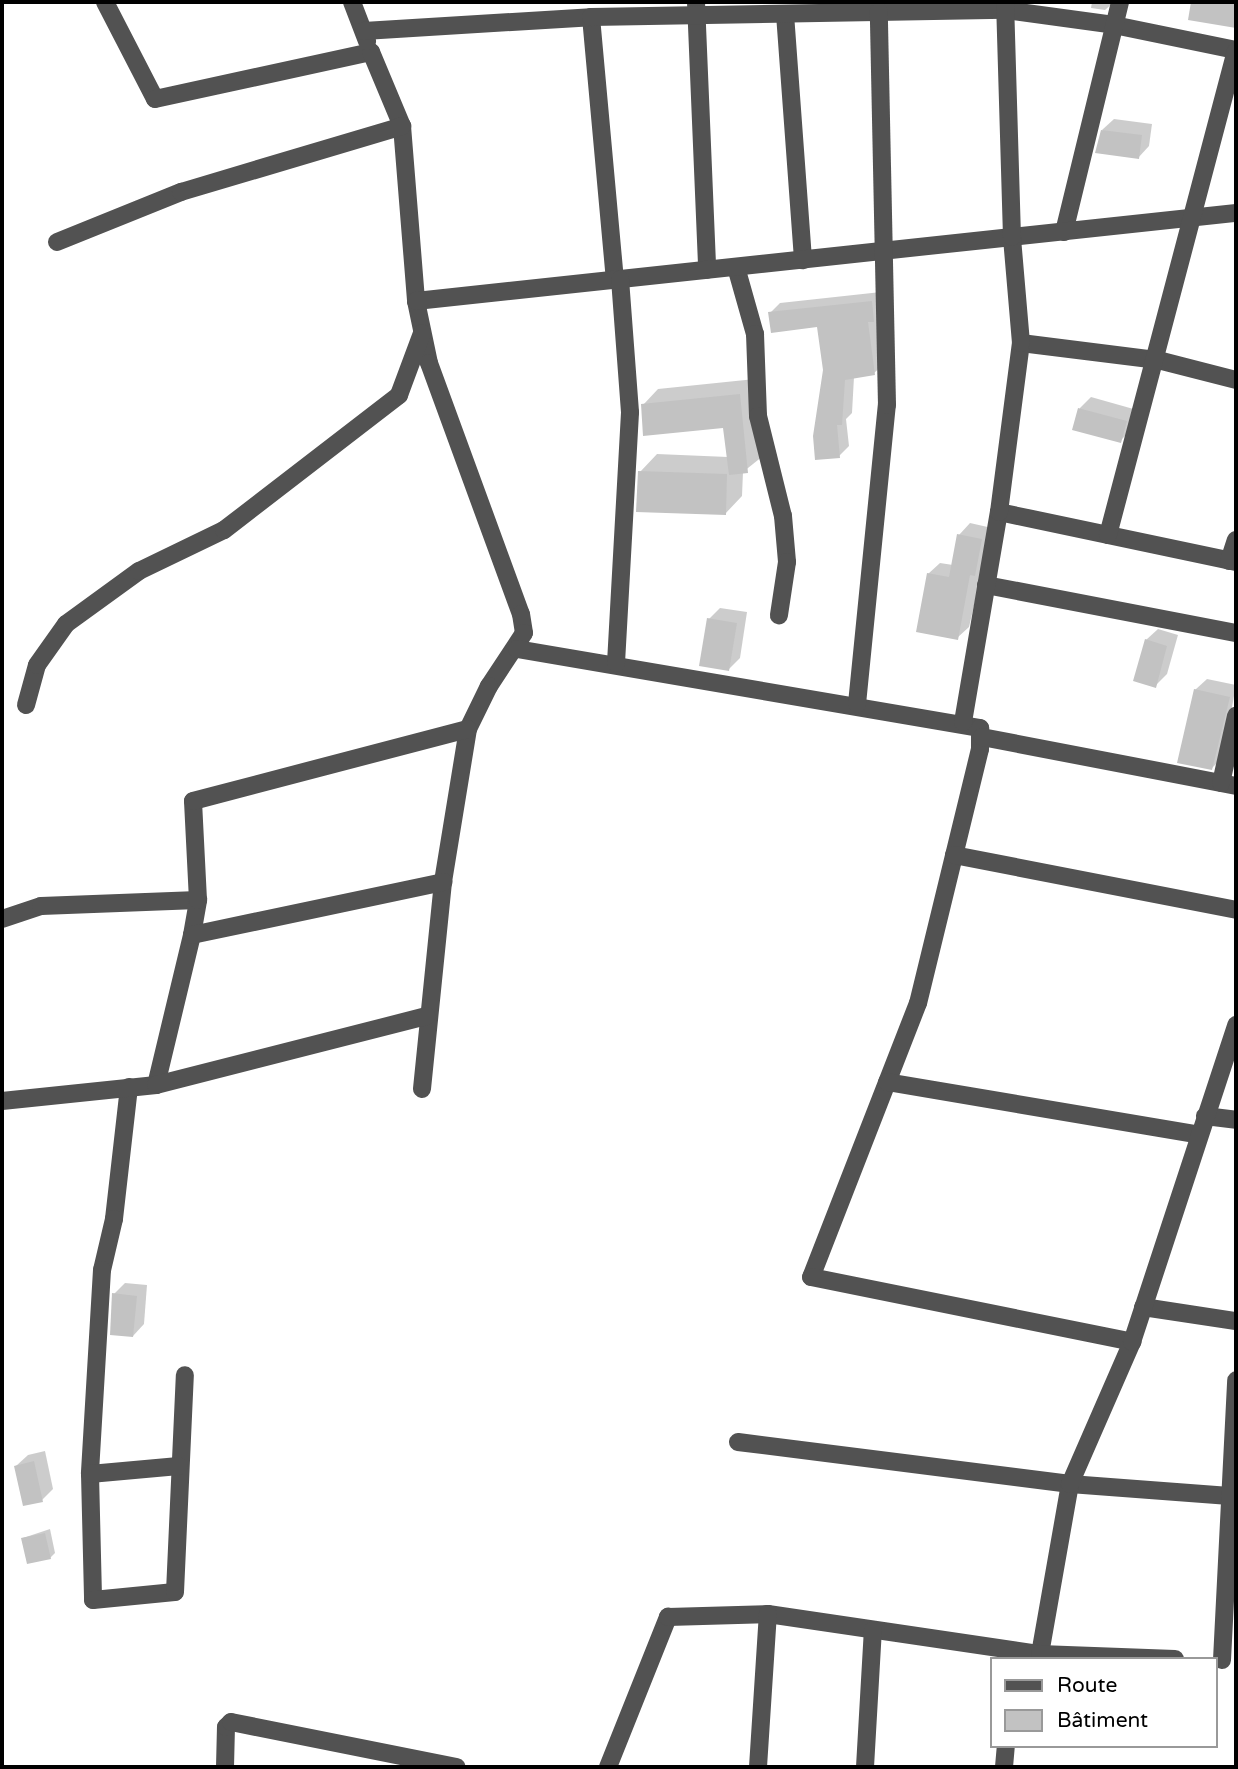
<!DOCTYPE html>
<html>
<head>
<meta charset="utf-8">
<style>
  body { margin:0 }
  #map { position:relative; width:1238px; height:1769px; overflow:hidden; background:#fff; font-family:"Varela Round",sans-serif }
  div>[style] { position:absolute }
  .shadow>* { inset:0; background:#0003 }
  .building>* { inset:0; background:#c2c2c2 }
  .minor>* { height:18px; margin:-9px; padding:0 9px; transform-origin:9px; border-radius:9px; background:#525252 }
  span { translate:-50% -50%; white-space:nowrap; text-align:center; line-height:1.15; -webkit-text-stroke:5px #fff; paint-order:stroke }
  .frame { position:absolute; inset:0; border:4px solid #000; pointer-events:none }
  .legend { position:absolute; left:990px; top:1657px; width:228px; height:91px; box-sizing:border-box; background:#fff; border:2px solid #999; margin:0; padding:9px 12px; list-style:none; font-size:21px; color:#000 }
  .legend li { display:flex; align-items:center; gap:14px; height:35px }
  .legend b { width:35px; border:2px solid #999 }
</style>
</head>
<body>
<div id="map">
  <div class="shadow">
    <div style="clip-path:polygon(1092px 2px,1114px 2px,1105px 10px,1091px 8px)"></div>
    <div style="clip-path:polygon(1114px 119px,1152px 124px,1149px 146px,1138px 158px,1102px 130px)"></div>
    <div style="clip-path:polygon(881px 292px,884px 364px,874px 373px,854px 377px,852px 413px,846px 419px,849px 446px,839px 456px,818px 325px,770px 313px,780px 303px)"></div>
    <div style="clip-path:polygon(755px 379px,763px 456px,743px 472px,742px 496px,725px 514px,640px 472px,657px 454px,728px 457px,724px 426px,643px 405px,658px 389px)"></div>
    <div style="clip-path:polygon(1091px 397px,1137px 410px,1131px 430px,1120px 441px,1074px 429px,1080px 408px)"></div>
    <div style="clip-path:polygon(970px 523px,992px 528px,969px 627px,957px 638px,928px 574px,940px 563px,953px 565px,959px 535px)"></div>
    <div style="clip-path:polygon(720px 608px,747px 612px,740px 658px,729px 669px,709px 619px)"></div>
    <div style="clip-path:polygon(1158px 629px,1178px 635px,1167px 674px,1155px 686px,1146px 640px)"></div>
    <div style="clip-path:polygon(1207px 679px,1236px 685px,1223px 757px,1212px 768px,1195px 690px)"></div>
    <div style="clip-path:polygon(125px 1283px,147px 1285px,144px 1324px,133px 1336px,114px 1294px)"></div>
    <div style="clip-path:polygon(45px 1451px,53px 1489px,42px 1500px,16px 1466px,28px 1455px)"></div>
    <div style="clip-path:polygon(50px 1529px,55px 1553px,50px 1558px,23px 1538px)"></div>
  </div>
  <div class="building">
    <div style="clip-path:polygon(1191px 2px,1236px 2px,1236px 28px,1188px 20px)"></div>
    <div style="clip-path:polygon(1101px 130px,1142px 135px,1139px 159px,1095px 153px)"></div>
    <div style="clip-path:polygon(872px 301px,874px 322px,868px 322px,875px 375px,845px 380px,842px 425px,837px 425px,840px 458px,815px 460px,813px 436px,823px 370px,817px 327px,771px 333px,768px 312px)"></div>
    <div style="clip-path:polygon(740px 394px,748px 473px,729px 475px,723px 428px,643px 436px,641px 404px)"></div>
    <div style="clip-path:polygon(1078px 408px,1127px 421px,1121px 443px,1072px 430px)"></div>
    <div style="clip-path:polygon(638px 471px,727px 474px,726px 515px,636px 512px)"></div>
    <div style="clip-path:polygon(957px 534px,982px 539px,975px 576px,970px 575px,958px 640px,916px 632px,927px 573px,949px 577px)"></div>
    <div style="clip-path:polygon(707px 618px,737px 623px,729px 671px,699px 666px)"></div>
    <div style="clip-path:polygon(1145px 639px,1167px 646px,1156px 688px,1133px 681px)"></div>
    <div style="clip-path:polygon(1194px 689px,1230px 697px,1212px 770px,1177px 763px)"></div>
    <div style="clip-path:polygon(112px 1293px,137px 1296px,133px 1337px,110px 1335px)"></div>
    <div style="clip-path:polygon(34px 1461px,43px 1502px,23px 1506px,14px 1466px)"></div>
    <div style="clip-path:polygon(45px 1533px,51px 1559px,27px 1564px,21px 1538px)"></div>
  </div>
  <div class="minor">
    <div style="left:105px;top:2px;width:109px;rotate:62.7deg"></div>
    <div style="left:155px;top:99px;width:221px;rotate:-12.3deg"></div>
    <div style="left:371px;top:52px;width:80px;rotate:67.3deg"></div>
    <div style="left:402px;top:126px;width:176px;rotate:85.4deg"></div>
    <div style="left:416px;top:301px;width:63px;rotate:78.2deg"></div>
    <div style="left:429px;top:363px;width:267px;rotate:69.9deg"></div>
    <div style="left:521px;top:614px;width:19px;rotate:81deg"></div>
    <div style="left:524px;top:633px;width:64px;rotate:123.4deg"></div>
    <div style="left:489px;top:686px;width:48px;rotate:116deg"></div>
    <div style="left:468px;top:729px;width:155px;rotate:99.3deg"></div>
    <div style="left:443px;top:882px;width:208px;rotate:95.8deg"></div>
    <div style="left:352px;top:2px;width:42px;rotate:69deg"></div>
    <div style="left:696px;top:2px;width:268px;rotate:87.6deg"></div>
    <div style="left:785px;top:14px;width:247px;rotate:85.8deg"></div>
    <div style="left:591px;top:17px;width:264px;rotate:84.8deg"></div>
    <div style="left:364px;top:31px;width:227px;rotate:-3.5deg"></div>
    <div style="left:591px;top:17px;width:414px;rotate:-1deg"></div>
    <div style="left:1005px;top:10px;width:110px;rotate:7.8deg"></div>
    <div style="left:1114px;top:25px;width:125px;rotate:11.6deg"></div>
    <div style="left:1064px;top:232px;width:237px;rotate:-76.3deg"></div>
    <div style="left:57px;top:242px;width:134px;rotate:-22deg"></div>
    <div style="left:181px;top:192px;width:231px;rotate:-16.6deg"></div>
    <div style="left:736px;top:267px;width:70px;rotate:74.2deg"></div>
    <div style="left:755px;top:334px;width:82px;rotate:87.9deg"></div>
    <div style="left:758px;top:416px;width:103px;rotate:76deg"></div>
    <div style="left:783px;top:516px;width:46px;rotate:85deg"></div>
    <div style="left:787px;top:562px;width:54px;rotate:98.6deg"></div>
    <div style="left:416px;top:301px;width:825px;rotate:-6.13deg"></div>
    <div style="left:1021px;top:343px;width:138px;rotate:7.1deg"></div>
    <div style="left:1158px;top:360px;width:81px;rotate:14.4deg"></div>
    <div style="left:999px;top:512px;width:242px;rotate:11.9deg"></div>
    <div style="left:1108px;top:535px;width:500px;rotate:-75.2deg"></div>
    <div style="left:1229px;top:561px;width:22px;rotate:-72deg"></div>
    <div style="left:986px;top:585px;width:255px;rotate:10.9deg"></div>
    <div style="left:517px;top:649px;width:470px;rotate:9.7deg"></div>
    <div style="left:980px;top:728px;width:21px;rotate:90deg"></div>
    <div style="left:980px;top:749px;width:261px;rotate:103.7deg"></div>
    <div style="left:918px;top:1003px;width:294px;rotate:111.3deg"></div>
    <div style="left:811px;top:1277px;width:328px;rotate:11.4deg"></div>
    <div style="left:616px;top:663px;width:251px;rotate:-86.8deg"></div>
    <div style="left:630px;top:412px;width:133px;rotate:-94.3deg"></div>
    <div style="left:857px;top:704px;width:301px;rotate:-84.3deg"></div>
    <div style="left:887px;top:405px;width:393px;rotate:-91.2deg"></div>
    <div style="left:26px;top:705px;width:41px;rotate:-74.6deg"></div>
    <div style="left:37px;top:665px;width:50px;rotate:-54.7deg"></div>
    <div style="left:66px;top:624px;width:90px;rotate:-36deg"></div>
    <div style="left:139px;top:571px;width:94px;rotate:-25.8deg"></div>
    <div style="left:224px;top:530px;width:221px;rotate:-37.6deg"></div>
    <div style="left:399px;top:395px;width:66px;rotate:-69.6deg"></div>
    <div style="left:963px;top:722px;width:213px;rotate:-80.3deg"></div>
    <div style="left:999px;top:512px;width:170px;rotate:-82.6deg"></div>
    <div style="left:1021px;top:343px;width:106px;rotate:-94.9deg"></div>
    <div style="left:1012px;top:237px;width:235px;rotate:-91.7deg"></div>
    <div style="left:982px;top:737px;width:259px;rotate:10.9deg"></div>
    <div style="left:1221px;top:783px;width:69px;rotate:-77.4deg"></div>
    <div style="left:954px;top:855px;width:287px;rotate:11deg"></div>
    <div style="left:2px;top:919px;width:41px;rotate:-18.4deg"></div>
    <div style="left:41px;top:906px;width:157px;rotate:-2.2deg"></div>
    <div style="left:192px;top:935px;width:36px;rotate:-80deg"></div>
    <div style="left:198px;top:900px;width:99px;rotate:-92.9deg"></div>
    <div style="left:193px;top:801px;width:284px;rotate:-14.7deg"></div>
    <div style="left:887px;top:1082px;width:316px;rotate:9.6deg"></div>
    <div style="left:156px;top:1085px;width:154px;rotate:-76.5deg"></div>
    <div style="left:192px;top:935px;width:257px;rotate:-11.9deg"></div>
    <div style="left:129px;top:1087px;width:133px;rotate:96.5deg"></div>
    <div style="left:114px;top:1219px;width:52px;rotate:103.2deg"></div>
    <div style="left:102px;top:1270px;width:204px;rotate:93.4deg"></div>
    <div style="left:90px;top:1474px;width:126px;rotate:88.6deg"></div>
    <div style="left:93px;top:1600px;width:82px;rotate:-5.6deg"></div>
    <div style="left:175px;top:1592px;width:217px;rotate:-87.4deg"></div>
    <div style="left:2px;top:1101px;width:155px;rotate:-5.9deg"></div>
    <div style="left:156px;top:1085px;width:279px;rotate:-14.3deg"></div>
    <div style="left:1205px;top:1116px;width:31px;rotate:7deg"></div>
    <div style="left:1143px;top:1307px;width:94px;rotate:8.6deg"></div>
    <div style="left:738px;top:1442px;width:335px;rotate:7.2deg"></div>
    <div style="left:1070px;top:1484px;width:160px;rotate:4.3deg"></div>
    <div style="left:90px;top:1474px;width:89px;rotate:-5.1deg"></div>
    <div style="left:1040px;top:1654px;width:173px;rotate:-80deg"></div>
    <div style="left:1070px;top:1484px;width:155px;rotate:-66.4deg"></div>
    <div style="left:1132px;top:1342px;width:334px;rotate:-71.8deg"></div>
    <div style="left:1222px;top:1660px;width:280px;rotate:-87.1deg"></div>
    <div style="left:225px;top:1767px;width:40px;rotate:-88.6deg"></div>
    <div style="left:226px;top:1727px;width:7px;rotate:-45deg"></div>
    <div style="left:231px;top:1722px;width:230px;rotate:11.3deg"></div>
    <div style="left:608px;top:1767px;width:162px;rotate:-68.2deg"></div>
    <div style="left:668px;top:1617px;width:100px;rotate:-1.7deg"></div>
    <div style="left:768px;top:1614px;width:275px;rotate:8.4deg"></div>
    <div style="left:1040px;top:1654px;width:135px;rotate:2.1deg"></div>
    <div style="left:758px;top:1767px;width:153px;rotate:-86.3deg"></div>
    <div style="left:865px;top:1767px;width:137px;rotate:-86.7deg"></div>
    <div style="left:1004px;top:1767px;width:21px;rotate:-85deg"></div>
  </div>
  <div class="frame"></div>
  <ul class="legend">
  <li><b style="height:9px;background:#525252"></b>Route</li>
  <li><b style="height:19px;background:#c2c2c2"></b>Bâtiment</li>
  </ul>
</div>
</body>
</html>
